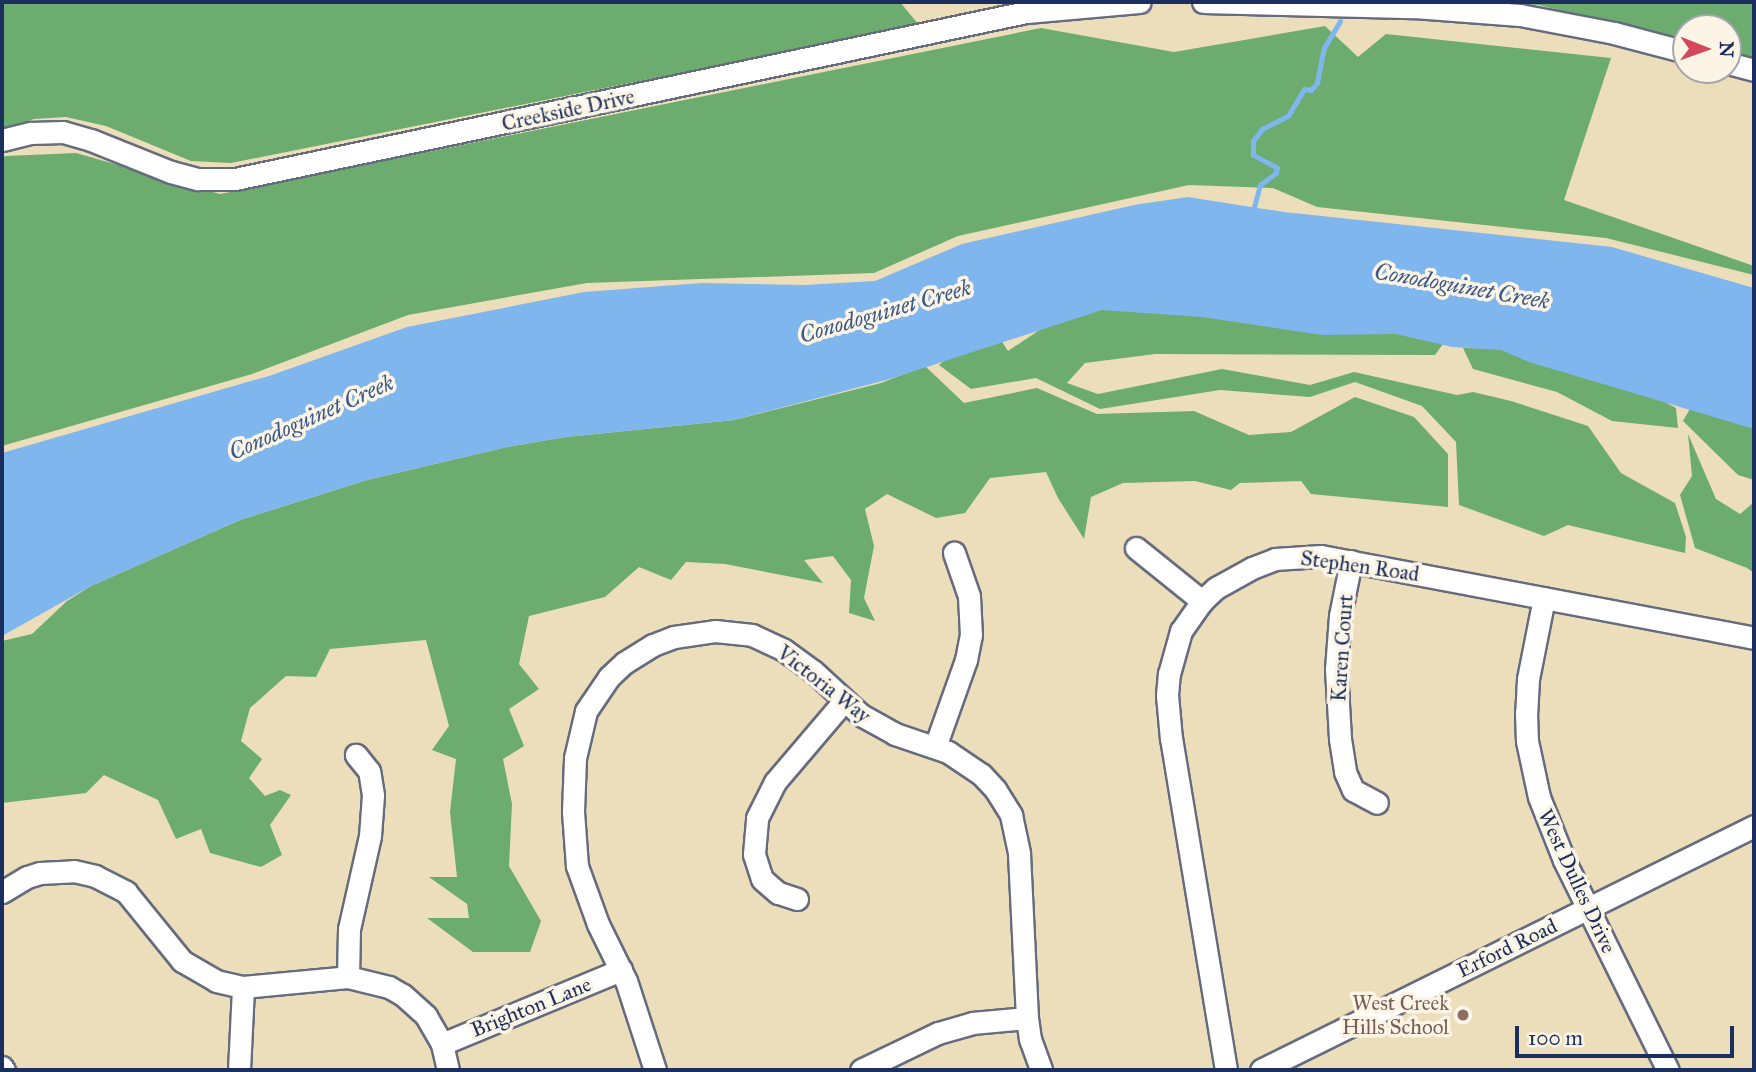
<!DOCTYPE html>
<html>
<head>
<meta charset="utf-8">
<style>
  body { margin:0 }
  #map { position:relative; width:1756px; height:1072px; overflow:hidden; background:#ecdeba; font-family:"IM FELL Great Primer",serif }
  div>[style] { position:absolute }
  .forest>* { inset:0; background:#6cac6e }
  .water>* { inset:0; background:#7fb6ee }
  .stream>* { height:4.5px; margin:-2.25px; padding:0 2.25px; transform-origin:2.25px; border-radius:2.25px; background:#7fb6ee }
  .roads { filter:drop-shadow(2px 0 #646c7e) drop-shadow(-2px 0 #646c7e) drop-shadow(0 2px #646c7e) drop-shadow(0 -2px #646c7e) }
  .minor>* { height:21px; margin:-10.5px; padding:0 10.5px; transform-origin:10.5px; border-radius:10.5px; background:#fff }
  .dots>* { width:19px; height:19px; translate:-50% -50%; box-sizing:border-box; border:4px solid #fcf5e5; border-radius:50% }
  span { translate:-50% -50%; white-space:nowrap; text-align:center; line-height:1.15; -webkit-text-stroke:7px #fcf5e5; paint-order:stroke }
  .street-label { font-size:21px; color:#1b2f5e }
  .education-label { font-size:21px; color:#785e54 }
  .right { translate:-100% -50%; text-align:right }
  .water-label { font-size:23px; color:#395889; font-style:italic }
  .frame { position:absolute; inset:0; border:4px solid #1b2f5e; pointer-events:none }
  .north { position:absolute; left:1672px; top:14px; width:70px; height:70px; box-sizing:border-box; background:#fcf5e5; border:2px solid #a2a6af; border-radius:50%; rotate:91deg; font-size:19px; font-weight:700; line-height:28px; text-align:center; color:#1b2f5e }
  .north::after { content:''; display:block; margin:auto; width:24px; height:32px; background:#d1495b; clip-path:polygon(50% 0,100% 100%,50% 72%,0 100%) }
  .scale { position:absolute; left:1515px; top:1026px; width:219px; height:32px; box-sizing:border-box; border:4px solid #1b2f5e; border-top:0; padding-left:9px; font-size:21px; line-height:24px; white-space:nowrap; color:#1b2f5e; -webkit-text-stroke:5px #fcf5e5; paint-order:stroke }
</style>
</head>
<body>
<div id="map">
  <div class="forest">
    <div style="clip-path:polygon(2px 2px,900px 2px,919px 25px,231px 163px,191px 161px,106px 126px,66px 117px,34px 119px,2px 131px)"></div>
    <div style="clip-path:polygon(1463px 2px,1754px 2px,1754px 60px,1728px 54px,1728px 28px,1686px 28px,1686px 43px,1539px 5px)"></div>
    <div style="clip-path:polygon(1325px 26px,1358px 57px,1386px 34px,1611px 58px,1564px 200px,1754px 266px,1754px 275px,1606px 238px,1317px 207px,1273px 188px,1189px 185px,958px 236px,874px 273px,587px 283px,408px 315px,252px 374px,2px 446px,2px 157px,6px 156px,76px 153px,220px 194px,1041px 28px,1174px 52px)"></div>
    <div style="clip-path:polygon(1099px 306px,1448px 337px,1435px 355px,1155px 354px,1085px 363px,1067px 383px,1098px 394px,1222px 369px,1310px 385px,1354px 372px,1457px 395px,1473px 392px,1511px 401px,1588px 426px,1621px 473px,1675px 503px,1686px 537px,1685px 553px,1568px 525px,1544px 536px,1459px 505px,1456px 442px,1422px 406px,1355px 382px,1310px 397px,1220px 390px,1100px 409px,1036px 378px,971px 389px,939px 365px,954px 352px,999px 337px,1008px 351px,1056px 319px)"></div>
    <div style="clip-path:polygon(1463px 348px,1509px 349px,1633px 385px,1676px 408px,1678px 428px,1612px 421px,1557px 392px,1473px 369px)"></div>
    <div style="clip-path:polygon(925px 366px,964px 403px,1037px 388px,1097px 414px,1194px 411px,1249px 435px,1291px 432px,1355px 397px,1414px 417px,1448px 454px,1448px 507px,1311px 494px,1301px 481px,1240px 483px,1231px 490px,1195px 481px,1123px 483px,1091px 497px,1084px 539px,1058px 498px,1046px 472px,990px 478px,965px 513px,936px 518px,887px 494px,865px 509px,874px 546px,864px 598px,875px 621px,849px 613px,851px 580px,833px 556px,804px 560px,823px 583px,725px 564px,686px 562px,671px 580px,639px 567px,605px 597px,529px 616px,519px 664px,539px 689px,509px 709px,524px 746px,503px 759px,512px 804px,509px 866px,541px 921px,530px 952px,473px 952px,427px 918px,469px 918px,467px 904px,429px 877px,457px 877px,450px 812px,456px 759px,432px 750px,449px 726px,426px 640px,330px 649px,316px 677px,286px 676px,250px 708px,241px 741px,262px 759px,249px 778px,265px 796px,280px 790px,291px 795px,270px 825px,282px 855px,261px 867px,210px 853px,201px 829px,176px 839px,158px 800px,104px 775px,86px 793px,2px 803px,2px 641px,32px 634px,67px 601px,91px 586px,240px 520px,367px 480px,507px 447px,566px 437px,734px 420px,881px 383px)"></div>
    <div style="clip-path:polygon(1690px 409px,1754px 415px,1754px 480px,1738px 475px,1683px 421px)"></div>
    <div style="clip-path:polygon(1688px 434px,1716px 499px,1740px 514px,1754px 502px,1754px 573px,1747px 568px,1695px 548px,1680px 495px,1692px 476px)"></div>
  </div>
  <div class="water">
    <div style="clip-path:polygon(1188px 197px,1284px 212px,1612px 247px,1754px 288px,1754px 429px,1529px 362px,1501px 350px,1452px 347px,1396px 334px,1322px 335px,1202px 317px,1102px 310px,890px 379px,734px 420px,566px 437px,507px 447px,367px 480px,240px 520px,91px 586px,2px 636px,2px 453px,272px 375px,407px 327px,584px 292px,702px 283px,804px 285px,875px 281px,962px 244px,1134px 205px)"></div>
  </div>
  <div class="stream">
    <div style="left:1253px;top:211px;width:27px;rotate:-75deg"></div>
    <div style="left:1260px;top:185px;width:20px;rotate:-37deg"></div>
    <div style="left:1276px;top:173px;width:5px;rotate:-79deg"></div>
    <div style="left:1277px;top:168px;width:27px;rotate:-152deg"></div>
    <div style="left:1253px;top:155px;width:14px;rotate:-90deg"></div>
    <div style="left:1253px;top:141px;width:15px;rotate:-53deg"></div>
    <div style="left:1262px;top:129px;width:29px;rotate:-27deg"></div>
    <div style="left:1288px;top:116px;width:31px;rotate:-59deg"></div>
    <div style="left:1304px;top:89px;width:7px;rotate:8deg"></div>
    <div style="left:1311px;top:90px;width:9px;rotate:-49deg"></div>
    <div style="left:1317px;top:83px;width:36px;rotate:-79deg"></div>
    <div style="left:1324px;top:48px;width:31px;rotate:-59deg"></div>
  </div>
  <div class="roads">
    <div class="minor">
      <div style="left:1203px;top:2px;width:211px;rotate:1.4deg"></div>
      <div style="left:1414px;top:7px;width:106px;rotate:4.3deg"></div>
      <div style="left:1520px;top:15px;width:96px;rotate:10.8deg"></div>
      <div style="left:1614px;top:33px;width:74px;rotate:14.8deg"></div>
      <div style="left:1728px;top:63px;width:27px;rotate:15deg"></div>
      <div style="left:2px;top:140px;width:30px;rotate:-14deg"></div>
      <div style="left:31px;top:133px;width:32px;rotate:-2deg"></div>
      <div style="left:63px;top:132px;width:29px;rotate:16deg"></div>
      <div style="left:91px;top:140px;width:86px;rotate:21.8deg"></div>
      <div style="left:171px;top:172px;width:28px;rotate:15deg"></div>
      <div style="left:198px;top:179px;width:37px"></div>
      <div style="left:235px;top:179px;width:808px;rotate:-11.92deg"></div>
      <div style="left:1026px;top:12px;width:114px;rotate:-5deg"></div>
      <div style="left:1136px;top:548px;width:85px;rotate:38.8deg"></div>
      <div style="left:1351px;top:561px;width:56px;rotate:101.3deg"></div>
      <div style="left:1340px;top:616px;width:53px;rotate:94.3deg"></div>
      <div style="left:1336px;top:669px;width:70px;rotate:86.7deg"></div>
      <div style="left:1340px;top:739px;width:33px;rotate:81deg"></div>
      <div style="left:1345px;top:772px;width:20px;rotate:66deg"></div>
      <div style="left:1353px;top:790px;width:27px;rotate:28deg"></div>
      <div style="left:1544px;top:598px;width:83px;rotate:101.2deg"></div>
      <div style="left:1528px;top:679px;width:34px;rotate:93deg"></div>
      <div style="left:1526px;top:713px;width:28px;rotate:88deg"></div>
      <div style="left:1527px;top:741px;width:57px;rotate:77.9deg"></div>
      <div style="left:1539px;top:797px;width:68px;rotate:68.4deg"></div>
      <div style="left:1564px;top:860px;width:234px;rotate:63.7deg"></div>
      <div style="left:935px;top:747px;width:92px;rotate:-70.4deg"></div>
      <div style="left:966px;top:660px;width:25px;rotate:-79deg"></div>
      <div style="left:971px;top:635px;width:39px;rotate:-93deg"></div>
      <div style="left:969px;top:596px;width:46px;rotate:-109.2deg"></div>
      <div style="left:2px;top:892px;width:29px;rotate:-31deg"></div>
      <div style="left:27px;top:877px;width:14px;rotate:-17deg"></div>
      <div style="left:40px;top:873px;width:34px;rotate:-3deg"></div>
      <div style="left:74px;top:871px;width:22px;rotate:13deg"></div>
      <div style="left:95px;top:876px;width:35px;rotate:27deg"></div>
      <div style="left:126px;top:892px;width:89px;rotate:50.9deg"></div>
      <div style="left:182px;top:961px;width:39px;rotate:30deg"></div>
      <div style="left:216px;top:981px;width:28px;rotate:13deg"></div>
      <div style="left:243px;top:987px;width:105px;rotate:-5.4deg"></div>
      <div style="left:348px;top:977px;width:42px;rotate:13.7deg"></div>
      <div style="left:389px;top:987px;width:16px;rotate:30deg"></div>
      <div style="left:403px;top:995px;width:31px;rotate:42deg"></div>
      <div style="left:426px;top:1016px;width:32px;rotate:60deg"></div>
      <div style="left:442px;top:1044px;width:27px;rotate:77deg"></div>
      <div style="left:797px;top:899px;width:20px;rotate:-162deg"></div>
      <div style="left:778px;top:893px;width:21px;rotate:-139deg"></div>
      <div style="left:762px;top:879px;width:26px;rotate:-108deg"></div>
      <div style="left:754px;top:854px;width:36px;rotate:-85deg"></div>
      <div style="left:757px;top:818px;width:40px;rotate:-63.4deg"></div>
      <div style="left:775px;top:782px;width:106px;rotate:-49.6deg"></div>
      <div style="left:348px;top:977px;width:48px;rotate:-88.8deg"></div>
      <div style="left:349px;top:929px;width:95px;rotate:-77.3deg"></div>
      <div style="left:370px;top:836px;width:41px;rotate:-85.8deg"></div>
      <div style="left:373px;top:795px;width:24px;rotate:-99deg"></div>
      <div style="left:369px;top:771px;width:21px;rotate:-129deg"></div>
      <div style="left:442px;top:1044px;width:194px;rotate:-22.5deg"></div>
      <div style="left:2px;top:1067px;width:4px;rotate:56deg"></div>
      <div style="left:239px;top:1070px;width:83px;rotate:-87.2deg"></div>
      <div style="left:655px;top:1070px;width:94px;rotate:-108deg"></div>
      <div style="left:626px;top:981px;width:64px;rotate:-116.2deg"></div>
      <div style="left:598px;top:924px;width:62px;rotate:-109.9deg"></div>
      <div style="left:577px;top:866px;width:55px;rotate:-94.2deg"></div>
      <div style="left:573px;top:811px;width:53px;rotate:-87.8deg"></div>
      <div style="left:575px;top:758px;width:48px;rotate:-76.8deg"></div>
      <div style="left:586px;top:711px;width:41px;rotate:-55.9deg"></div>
      <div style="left:609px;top:677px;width:21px;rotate:-43deg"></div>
      <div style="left:624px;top:663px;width:34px;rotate:-32deg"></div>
      <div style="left:653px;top:645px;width:22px;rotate:-21deg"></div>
      <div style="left:674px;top:637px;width:41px;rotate:-8.3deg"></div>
      <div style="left:715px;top:631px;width:37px;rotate:6deg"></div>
      <div style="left:752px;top:635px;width:35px;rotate:25deg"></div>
      <div style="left:784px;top:650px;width:36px;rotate:36deg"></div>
      <div style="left:813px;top:671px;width:65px;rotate:42.5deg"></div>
      <div style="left:861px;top:715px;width:39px;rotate:29deg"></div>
      <div style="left:895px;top:734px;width:56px;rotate:18.8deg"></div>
      <div style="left:948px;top:752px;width:40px;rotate:34deg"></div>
      <div style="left:981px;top:774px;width:21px;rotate:47deg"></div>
      <div style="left:995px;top:789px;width:31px;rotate:58deg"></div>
      <div style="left:1011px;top:815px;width:40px;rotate:78deg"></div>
      <div style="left:1019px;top:854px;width:164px;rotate:87.2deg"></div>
      <div style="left:1027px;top:1018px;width:21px;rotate:82deg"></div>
      <div style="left:1030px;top:1039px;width:33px;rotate:70deg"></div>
      <div style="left:861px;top:1070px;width:85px;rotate:-25.7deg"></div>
      <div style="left:938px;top:1033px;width:35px;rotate:-16deg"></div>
      <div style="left:972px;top:1023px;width:55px;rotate:-5.2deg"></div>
      <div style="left:1226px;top:1070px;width:336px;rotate:-99.4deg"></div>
      <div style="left:1171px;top:739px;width:44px;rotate:-95.2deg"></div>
      <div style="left:1167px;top:695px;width:21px;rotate:-85deg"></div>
      <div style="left:1169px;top:674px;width:45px;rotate:-74.4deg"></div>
      <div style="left:1181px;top:631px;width:37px;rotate:-55deg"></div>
      <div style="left:1202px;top:601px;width:19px;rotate:-43deg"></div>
      <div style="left:1216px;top:588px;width:41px;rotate:-29.1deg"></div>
      <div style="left:1252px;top:568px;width:25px;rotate:-21deg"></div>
      <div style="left:1275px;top:559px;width:46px;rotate:-3.7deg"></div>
      <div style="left:1321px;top:556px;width:441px;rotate:10.7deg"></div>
      <div style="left:1261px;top:1070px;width:550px;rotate:-26.33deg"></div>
    </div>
  </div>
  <div class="dots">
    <div style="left:1463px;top:1015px;background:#8d6e63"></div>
  </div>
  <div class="street-label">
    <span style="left:568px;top:110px;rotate:-12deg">Creekside Drive</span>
    <span style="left:1360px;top:566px;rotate:8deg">Stephen Road</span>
    <span style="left:1342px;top:648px;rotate:-86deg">Karen Court</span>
    <span style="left:824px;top:684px;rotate:38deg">Victoria Way</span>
    <span style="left:1577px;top:881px;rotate:65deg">West Dulles Drive</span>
    <span style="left:1507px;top:948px;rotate:-26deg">Erford Road</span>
    <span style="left:531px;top:1007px;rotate:-22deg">Brighton Lane</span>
  </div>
  <div class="education-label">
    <span class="right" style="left:1449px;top:1015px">West Creek<br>Hills School</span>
  </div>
  <div class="water-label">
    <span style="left:1462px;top:286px;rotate:10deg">Conodoguinet Creek</span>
    <span style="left:885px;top:311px;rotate:-16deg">Conodoguinet Creek</span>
    <span style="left:311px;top:417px;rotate:-24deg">Conodoguinet Creek</span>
  </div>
  <div class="frame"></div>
  <div class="north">N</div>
  <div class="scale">100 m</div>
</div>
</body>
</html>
